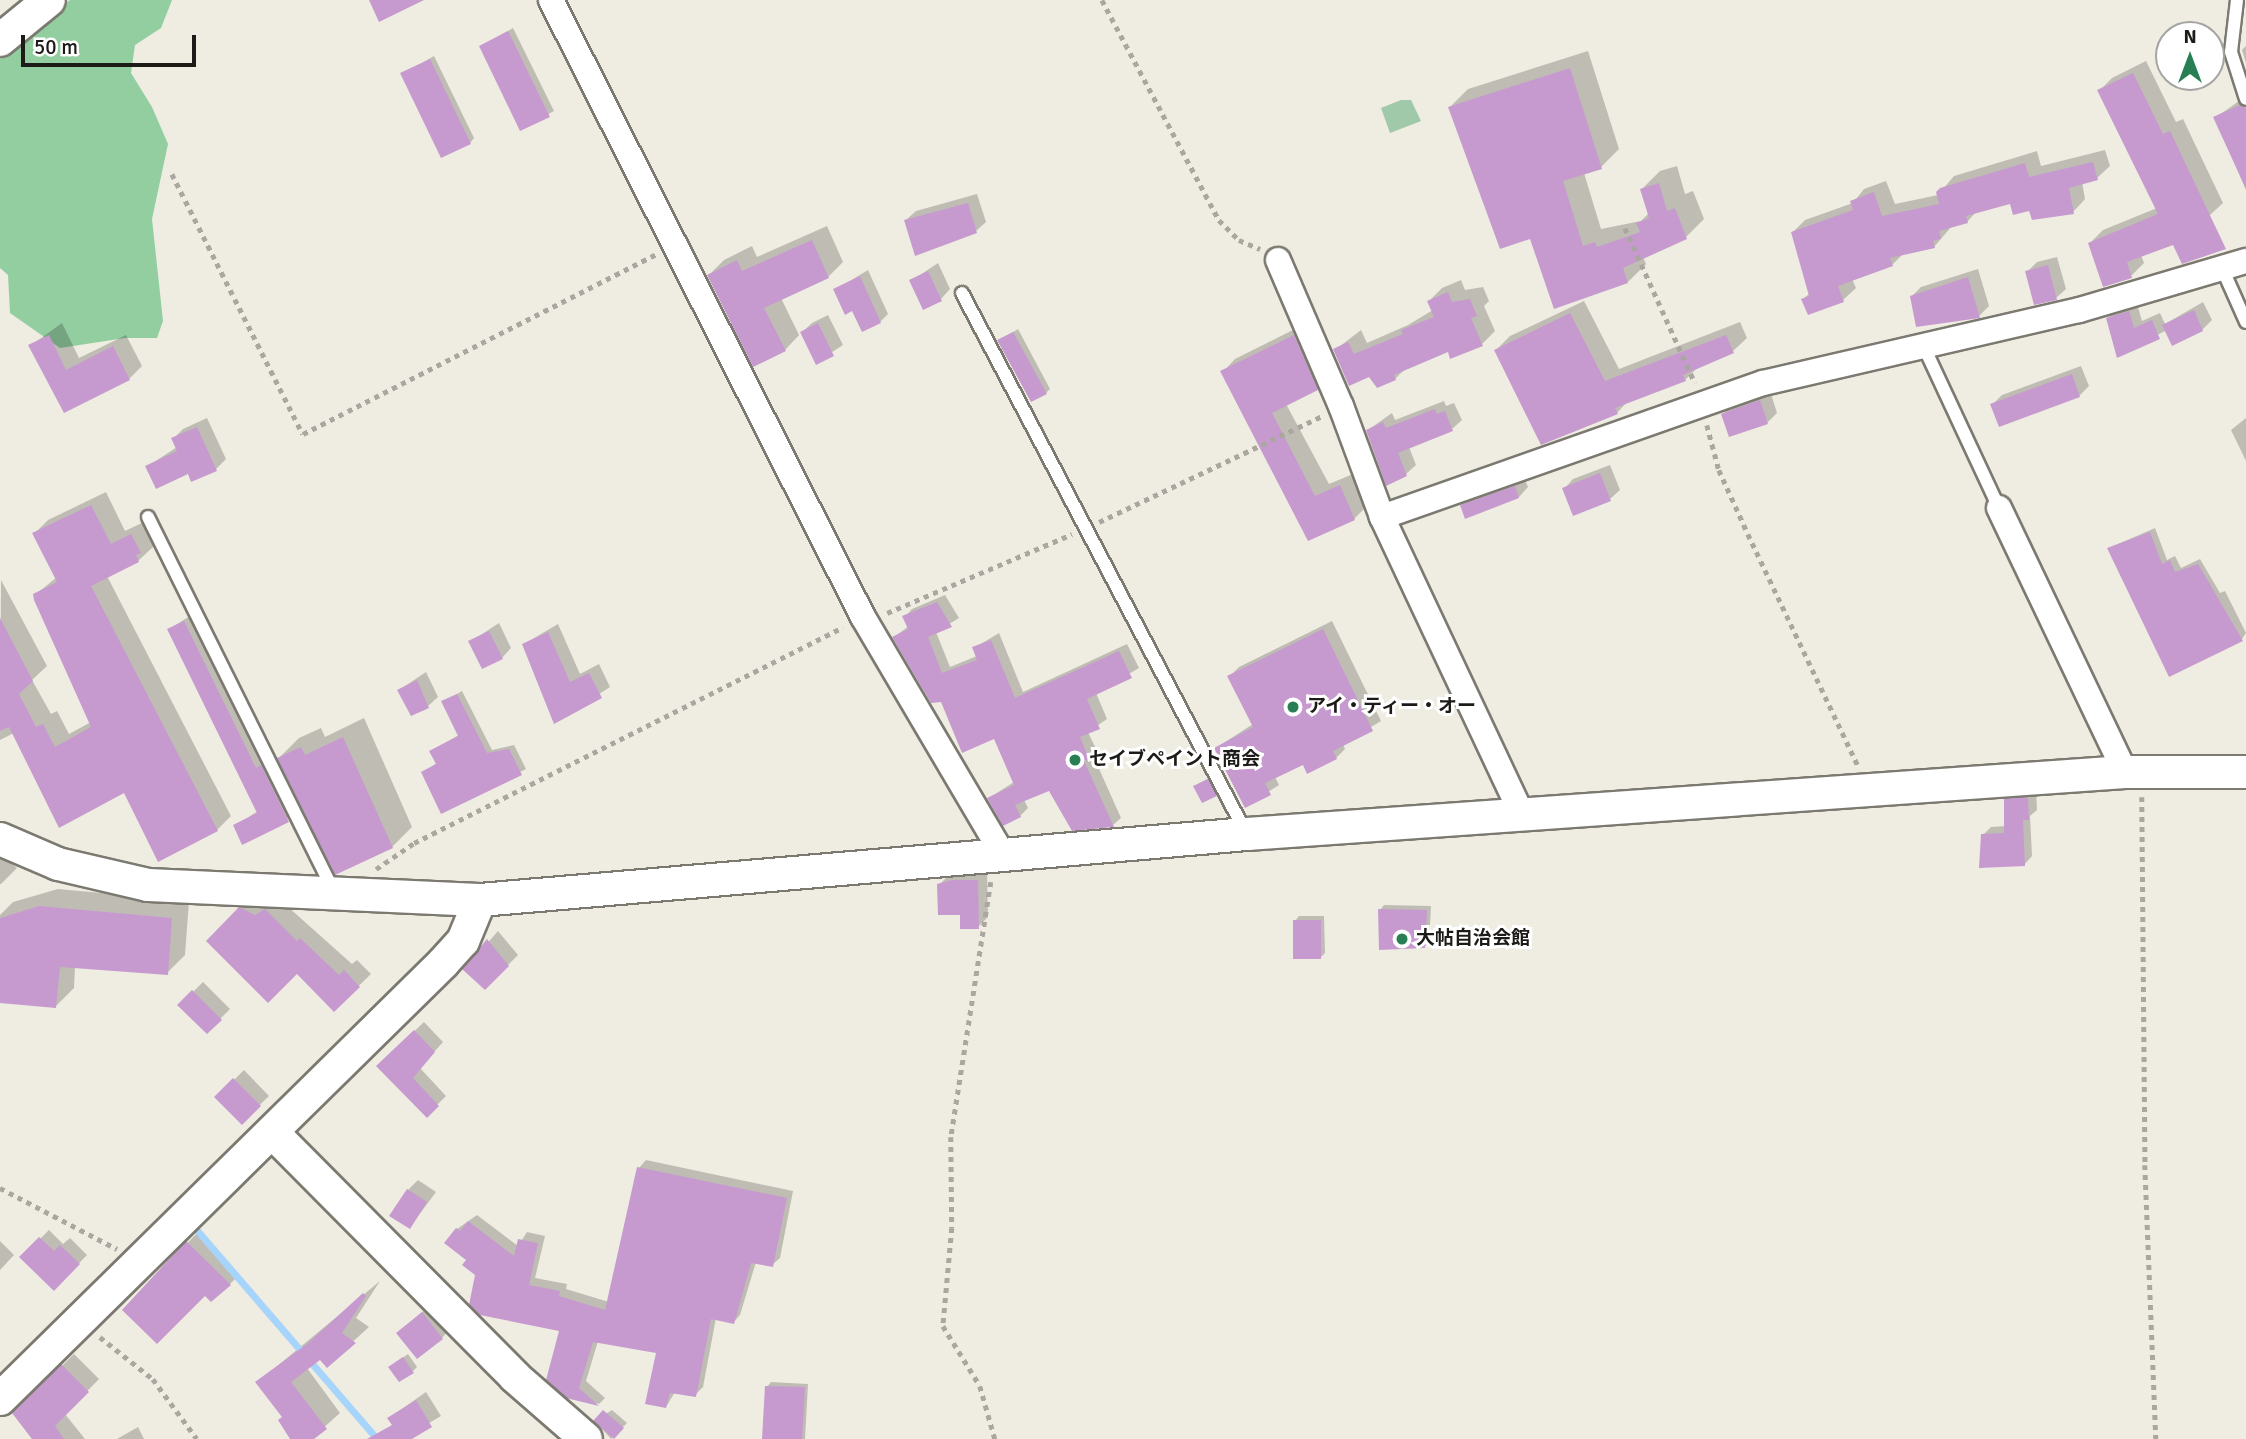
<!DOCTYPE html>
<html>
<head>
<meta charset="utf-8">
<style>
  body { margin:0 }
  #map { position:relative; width:2246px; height:1439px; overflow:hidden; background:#efece2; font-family:Signika,"Noto Sans JP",sans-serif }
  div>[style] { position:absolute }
  .green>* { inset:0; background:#a0c9a9 }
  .forest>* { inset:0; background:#92cea0 }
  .shadow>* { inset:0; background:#0003 }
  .stream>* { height:7px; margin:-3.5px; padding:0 3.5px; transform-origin:3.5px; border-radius:3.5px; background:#a7d4fa }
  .building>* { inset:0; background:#c69acf }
  .path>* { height:4.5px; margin-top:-2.25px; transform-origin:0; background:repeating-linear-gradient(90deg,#a9a79f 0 5px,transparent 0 10px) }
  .roads { filter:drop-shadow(2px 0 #7b7970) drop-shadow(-2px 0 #7b7970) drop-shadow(0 2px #7b7970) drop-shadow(0 -2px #7b7970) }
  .service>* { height:12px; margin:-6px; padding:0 6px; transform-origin:6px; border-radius:6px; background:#fff }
  .minor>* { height:24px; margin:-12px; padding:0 12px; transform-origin:12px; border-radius:12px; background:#fff }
  .tertiary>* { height:32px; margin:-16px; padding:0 16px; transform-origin:16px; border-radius:16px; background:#fff }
  .dots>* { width:19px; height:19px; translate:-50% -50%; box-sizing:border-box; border:4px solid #fff; border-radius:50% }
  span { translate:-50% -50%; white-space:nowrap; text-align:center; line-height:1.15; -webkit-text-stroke:6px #fff; paint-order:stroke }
  .poi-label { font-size:19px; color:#1c1b17; font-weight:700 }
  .left { translate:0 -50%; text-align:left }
  .north { position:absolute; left:2155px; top:21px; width:70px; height:70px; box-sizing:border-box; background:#fff; border:2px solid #a4a4a2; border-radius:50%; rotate:0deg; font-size:19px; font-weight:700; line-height:28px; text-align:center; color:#1c1b17 }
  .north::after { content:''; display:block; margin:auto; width:24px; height:32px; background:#277f53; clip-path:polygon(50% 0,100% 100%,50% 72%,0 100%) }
  .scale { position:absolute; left:21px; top:35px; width:175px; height:32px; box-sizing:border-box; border:4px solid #1c1b17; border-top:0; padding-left:9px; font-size:21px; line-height:24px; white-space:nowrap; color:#1c1b17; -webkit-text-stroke:5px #fff; paint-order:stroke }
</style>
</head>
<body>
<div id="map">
  <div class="green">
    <div style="clip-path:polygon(1401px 100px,1411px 100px,1421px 121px,1390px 133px,1381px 108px)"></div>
  </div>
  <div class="forest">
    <div style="clip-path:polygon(70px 0,172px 0,161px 28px,135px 45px,131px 73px,152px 107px,168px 144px,152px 219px,163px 321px,157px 338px,125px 338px,60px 348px,10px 313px,8px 275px,0 268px,0 59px)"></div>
  </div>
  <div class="shadow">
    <div style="clip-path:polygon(513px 28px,554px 111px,521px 129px,481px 47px)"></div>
    <div style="clip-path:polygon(2246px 46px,2246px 63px,2242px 50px)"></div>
    <div style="clip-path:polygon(1588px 51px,1619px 149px,1601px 167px,1584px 173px,1601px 229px,1641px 221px,1649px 213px,1642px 189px,1660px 171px,1677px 166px,1685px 194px,1693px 191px,1704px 219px,1686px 237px,1643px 257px,1646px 264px,1628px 282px,1531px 237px,1450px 107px,1468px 89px)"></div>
    <div style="clip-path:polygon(434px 56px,474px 138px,470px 143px,403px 74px)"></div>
    <div style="clip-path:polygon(2146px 61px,2176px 122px,2183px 119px,2223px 203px,2210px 215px,2141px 255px,2144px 263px,2131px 276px,2090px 243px,2103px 230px,2157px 208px,2099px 91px,2112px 78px)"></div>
    <div style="clip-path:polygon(2246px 96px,2246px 190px,2215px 118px)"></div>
    <div style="clip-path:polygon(2105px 150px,2110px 166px,2097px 178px,2082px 182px,2085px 199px,2073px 212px,2031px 209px,2011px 202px,1977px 211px,1967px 222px,1952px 226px,1934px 247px,1904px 253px,1892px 265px,1852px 279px,1856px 288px,1843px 300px,1803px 299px,1810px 293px,1793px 232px,1805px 220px,1853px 203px,1864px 189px,1886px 181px,1895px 204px,1938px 195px,1954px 176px,2037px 151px,2041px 166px)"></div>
    <div style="clip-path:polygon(977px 194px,986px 222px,976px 231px,906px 220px,916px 211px)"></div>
    <div style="clip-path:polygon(827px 226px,843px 262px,828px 277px,781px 298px,799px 335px,812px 323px,828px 315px,843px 345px,817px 362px,802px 332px,785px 350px,709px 275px,724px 260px,752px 246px,757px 257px)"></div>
    <div style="clip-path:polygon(2057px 257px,2066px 289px,2056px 298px,2027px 272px,2037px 262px)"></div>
    <div style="clip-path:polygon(938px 263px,950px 289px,941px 299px,911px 281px)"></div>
    <div style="clip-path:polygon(1978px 269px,1989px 306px,1979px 316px,1912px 296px,1921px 287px)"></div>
    <div style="clip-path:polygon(868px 270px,888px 314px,880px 322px,853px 309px,835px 290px)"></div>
    <div style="clip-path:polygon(1461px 280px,1465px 290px,1483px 287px,1489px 301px,1484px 306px,1495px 331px,1482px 344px,1449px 350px,1406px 368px,1395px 379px,1370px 375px,1335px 350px,1361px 330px,1367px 343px,1408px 325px,1433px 310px,1429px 301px,1442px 288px)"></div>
    <div style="clip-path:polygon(1584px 301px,1619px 369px,1740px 322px,1747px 338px,1733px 351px,1699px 366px,1685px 380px,1628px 401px,1617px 413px,1496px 350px,1510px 336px)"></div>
    <div style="clip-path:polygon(2203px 302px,2212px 320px,2202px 330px,2167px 330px,2118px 355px,2108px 318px,2116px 310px,2137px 304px,2142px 321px,2160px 313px,2165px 324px)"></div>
    <div style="clip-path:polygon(62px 323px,79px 358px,126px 335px,142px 366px,129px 379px,65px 411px,30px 346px)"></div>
    <div style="clip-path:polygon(1307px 323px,1330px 376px,1317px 389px,1286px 404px,1329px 484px,1353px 474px,1367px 506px,1354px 519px,1309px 539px,1223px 372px,1235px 359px)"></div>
    <div style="clip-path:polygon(1018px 329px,1050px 389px,1046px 393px,1000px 340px)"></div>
    <div style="clip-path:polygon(2081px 366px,2089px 386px,2079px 396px,1993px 404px,2002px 395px)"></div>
    <div style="clip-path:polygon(1770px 391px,1777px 413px,1768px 422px,1730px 435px,1723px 414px,1733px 404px)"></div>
    <div style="clip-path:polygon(1444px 401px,1446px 406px,1454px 403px,1462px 420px,1452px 429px,1409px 447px,1416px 465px,1406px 474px,1368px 430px,1392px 413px,1395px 420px)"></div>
    <div style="clip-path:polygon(207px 418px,226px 459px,216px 469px,189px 472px,148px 466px,177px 447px,173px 439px,183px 429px)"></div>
    <div style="clip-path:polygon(2246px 418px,2246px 461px,2231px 430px)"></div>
    <div style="clip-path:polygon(1610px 465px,1620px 490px,1610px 499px,1564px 489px,1573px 479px)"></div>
    <div style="clip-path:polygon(1524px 478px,1528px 487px,1519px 497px,1462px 506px,1472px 496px)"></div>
    <div style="clip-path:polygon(106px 492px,125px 531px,146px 521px,154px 537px,153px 547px,138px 561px,107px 576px,231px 816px,217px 830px,125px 791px,14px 733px,0 740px,1px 580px,47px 666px,32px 680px,51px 714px,57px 711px,69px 734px,91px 722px,35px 595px,57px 577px,34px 534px,48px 520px)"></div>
    <div style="clip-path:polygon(2155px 528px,2167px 560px,2175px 556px,2181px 568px,2200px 559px,2220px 593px,2225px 591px,2246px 633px,2242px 639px,2109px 548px)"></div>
    <div style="clip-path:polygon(945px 595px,959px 618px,936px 632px,950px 667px,977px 656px,974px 648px,999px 633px,1023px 692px,1127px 644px,1139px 668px,1096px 693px,1107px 719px,1088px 732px,1096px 749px,1092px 753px,1121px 818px,1113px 825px,1073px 829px,1050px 789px,1024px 800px,1028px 808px,1020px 816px,989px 798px,1014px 782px,995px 737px,943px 700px,894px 637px,909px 626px,905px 617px,912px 609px)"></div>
    <div style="clip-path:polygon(190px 616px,261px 764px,267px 761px,294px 815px,243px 842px,235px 826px,258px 811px,169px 629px)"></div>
    <div style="clip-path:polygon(1332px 621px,1381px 721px,1343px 744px,1345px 749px,1336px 758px,1303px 763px,1275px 777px,1279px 785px,1246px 806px,1216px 748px,1253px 724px,1230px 676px,1239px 667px)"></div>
    <div style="clip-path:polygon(499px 623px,511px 648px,502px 658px,470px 642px)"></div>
    <div style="clip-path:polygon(558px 624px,580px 674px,599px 664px,610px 687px,555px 722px,524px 644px)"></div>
    <div style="clip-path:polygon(426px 672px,438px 697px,428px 706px,399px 690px)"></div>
    <div style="clip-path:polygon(462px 691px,492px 750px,514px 745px,526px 769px,441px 812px,423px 773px,437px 763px,431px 751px,459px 735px,443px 702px)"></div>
    <div style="clip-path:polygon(364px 718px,412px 827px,392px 847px,279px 758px,299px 738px,321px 728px,325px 737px)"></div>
    <div style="clip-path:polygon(1212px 776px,1220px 790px,1216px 794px,1195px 786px)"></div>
    <div style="clip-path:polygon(2036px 790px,2037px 810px,2030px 816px,2032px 856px,2024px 865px,1983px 835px,1991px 827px,2006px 826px,2005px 800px,2014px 791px)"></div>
    <div style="clip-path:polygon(0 854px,17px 868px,1px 884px,0 884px)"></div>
    <div style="clip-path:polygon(987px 871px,988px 917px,978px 927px,939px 885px,949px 875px)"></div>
    <div style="clip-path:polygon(58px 889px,189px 901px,185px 955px,167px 973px,75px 967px,74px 988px,56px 1006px,0 1001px,0 915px,13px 902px)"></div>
    <div style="clip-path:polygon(252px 896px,278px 898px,352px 964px,357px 960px,371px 974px,334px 1010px,297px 971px,208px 941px)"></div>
    <div style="clip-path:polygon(1384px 905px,1431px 906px,1429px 942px,1424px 947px,1380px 910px)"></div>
    <div style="clip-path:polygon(1299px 916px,1324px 916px,1325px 953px,1320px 958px,1295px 921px)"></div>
    <div style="clip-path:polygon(498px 931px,518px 955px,485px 988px,465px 969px)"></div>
    <div style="clip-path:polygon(203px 982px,230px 1009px,207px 1032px,180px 1005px)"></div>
    <div style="clip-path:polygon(424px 1022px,443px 1042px,420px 1068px,446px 1096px,427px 1115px,378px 1066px)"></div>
    <div style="clip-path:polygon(244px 1070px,269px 1096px,242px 1122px,217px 1097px)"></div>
    <div style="clip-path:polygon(646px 1160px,793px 1191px,780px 1258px,772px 1265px,756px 1262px,740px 1315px,733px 1323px,716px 1318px,703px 1387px,695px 1395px,675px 1392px,666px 1407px,658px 1352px,598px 1341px,586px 1381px,605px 1398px,599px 1404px,567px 1396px,561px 1330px,477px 1274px,457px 1229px,477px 1215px,518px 1246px,527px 1232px,545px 1236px,535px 1278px,567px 1284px,566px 1289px,609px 1302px,639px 1168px)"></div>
    <div style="clip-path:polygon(418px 1180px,436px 1192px,410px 1227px,408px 1190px)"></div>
    <div style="clip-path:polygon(49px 1230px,63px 1244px,70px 1238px,87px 1255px,54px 1289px,22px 1257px)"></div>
    <div style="clip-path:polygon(197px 1233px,239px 1275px,230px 1284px,124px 1310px)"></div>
    <div style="clip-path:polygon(0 1241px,14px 1255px,0 1270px)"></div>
    <div style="clip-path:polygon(380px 1281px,356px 1318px,369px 1327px,327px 1365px,321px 1358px,307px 1368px,340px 1413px,311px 1439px,292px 1439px,284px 1417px,258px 1382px)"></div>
    <div style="clip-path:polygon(432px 1304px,451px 1328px,442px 1338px,408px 1324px)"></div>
    <div style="clip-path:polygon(74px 1354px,99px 1379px,65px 1414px,85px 1439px,32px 1439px,14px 1413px)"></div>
    <div style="clip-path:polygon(408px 1354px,417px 1367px,413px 1371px,395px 1363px)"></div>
    <div style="clip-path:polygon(771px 1382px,808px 1384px,805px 1439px,763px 1439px,767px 1387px)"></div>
    <div style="clip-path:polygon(426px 1392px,441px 1416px,402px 1439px,389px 1418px)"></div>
    <div style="clip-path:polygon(612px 1410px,627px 1423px,611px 1439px,595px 1421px)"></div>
    <div style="clip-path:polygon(138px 1427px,144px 1439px,117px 1439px)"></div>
  </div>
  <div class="stream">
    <div style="left:195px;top:1228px;width:279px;rotate:49.2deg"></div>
  </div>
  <div class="building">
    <div style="clip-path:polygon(369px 0,424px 0,379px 22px)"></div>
    <div style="clip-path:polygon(508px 31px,550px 117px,520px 131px,479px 46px)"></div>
    <div style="clip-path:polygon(430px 59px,471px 144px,441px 158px,400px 73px)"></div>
    <div style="clip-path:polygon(1570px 68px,1602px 169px,1563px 181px,1583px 246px,1595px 242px,1597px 247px,1640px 232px,1636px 223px,1649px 218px,1640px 189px,1659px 183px,1667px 211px,1675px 208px,1687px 239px,1623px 268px,1628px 283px,1554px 309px,1530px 239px,1500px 249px,1448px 107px)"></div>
    <div style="clip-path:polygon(2133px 73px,2163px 134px,2170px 131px,2226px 249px,2182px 264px,2173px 245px,2127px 262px,2132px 278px,2103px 287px,2088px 243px,2158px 214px,2097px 90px)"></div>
    <div style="clip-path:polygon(2240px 105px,2246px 108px,2246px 189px,2213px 117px)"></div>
    <div style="clip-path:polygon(2093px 162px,2098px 180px,2069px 188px,2074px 214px,2032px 220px,2029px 211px,2013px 215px,2010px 204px,1966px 216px,1968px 223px,1939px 231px,1941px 239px,1933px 241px,1935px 248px,1890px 258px,1893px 266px,1838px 286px,1844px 302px,1808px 315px,1801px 299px,1809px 296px,1791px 232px,1853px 210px,1850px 201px,1874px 192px,1882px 216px,1939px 204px,1936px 192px,1940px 188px,2025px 163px,2029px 177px)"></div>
    <div style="clip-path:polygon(968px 203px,977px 233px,915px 256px,904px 220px)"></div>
    <div style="clip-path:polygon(812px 240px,829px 278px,764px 308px,786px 351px,753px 367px,707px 275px,737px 260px,742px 271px)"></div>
    <div style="clip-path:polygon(2048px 265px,2057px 300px,2034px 305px,2025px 271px)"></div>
    <div style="clip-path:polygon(928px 271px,942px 301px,923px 310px,909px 280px)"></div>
    <div style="clip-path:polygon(860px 276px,881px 323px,862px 332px,852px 311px,845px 315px,833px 289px)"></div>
    <div style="clip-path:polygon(1968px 277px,1980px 318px,1916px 327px,1910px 296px)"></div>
    <div style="clip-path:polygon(1448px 292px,1452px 302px,1470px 299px,1477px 316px,1471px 318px,1483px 346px,1450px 359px,1448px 352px,1394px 375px,1396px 380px,1377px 388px,1369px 377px,1349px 386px,1333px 349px,1348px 342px,1354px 354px,1403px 334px,1401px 330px,1434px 317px,1427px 301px)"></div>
    <div style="clip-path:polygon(2194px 310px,2203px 331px,2172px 346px,2162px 325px)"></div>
    <div style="clip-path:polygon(2129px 311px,2134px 328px,2152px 320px,2160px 339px,2117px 358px,2106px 318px)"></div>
    <div style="clip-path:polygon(1570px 313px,1605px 381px,1726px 335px,1734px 353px,1683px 375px,1686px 381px,1615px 408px,1618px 414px,1541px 445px,1494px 350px)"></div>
    <div style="clip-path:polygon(818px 323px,834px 356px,816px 365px,800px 332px)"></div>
    <div style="clip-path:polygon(1013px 332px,1047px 394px,1031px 402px,997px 340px)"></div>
    <div style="clip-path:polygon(49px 335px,66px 370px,113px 346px,130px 380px,64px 413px,28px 345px)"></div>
    <div style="clip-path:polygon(1294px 335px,1318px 390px,1272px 413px,1315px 496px,1340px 485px,1355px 520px,1308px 541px,1220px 371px)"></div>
    <div style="clip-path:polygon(2072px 374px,2080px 397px,1999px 427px,1990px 404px)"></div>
    <div style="clip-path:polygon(1760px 400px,1768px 424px,1729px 437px,1721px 414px)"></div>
    <div style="clip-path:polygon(1435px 409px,1437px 414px,1445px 411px,1453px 431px,1398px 453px,1407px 476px,1386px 486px,1366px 430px,1383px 422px,1386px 428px)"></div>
    <div style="clip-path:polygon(197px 427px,217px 471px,191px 482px,188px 474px,156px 489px,145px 466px,177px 451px,171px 438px)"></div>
    <div style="clip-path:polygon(1600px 473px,1611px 501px,1573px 516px,1562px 488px)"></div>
    <div style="clip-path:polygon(1515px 486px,1519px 498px,1465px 519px,1460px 505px)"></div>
    <div style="clip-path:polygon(91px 505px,111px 544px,131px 534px,141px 553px,136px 555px,139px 562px,91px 586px,218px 831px,158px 862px,124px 793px,59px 828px,9px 727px,0 731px,0 618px,33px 681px,19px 694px,36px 727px,43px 724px,55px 747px,91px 727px,34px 600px,33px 594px,57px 582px,32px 533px)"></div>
    <div style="clip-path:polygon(2150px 532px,2162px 564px,2170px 560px,2175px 572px,2198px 564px,2243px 641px,2169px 677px,2107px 548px)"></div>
    <div style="clip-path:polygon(937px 602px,952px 627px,928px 637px,942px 673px,977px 660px,972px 647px,991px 640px,1015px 698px,1119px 651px,1132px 678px,1087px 699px,1100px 729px,1080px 737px,1089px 759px,1084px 761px,1114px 827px,1072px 831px,1049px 791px,1015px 805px,1021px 817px,1003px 826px,987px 798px,1014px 785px,994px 739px,962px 753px,941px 702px,931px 703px,892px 637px,908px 629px,902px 616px)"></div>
    <div style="clip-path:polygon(184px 621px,256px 768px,261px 765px,289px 822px,242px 845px,233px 825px,257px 813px,167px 629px)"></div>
    <div style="clip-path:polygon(1323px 629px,1373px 731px,1333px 751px,1337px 759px,1307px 774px,1303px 765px,1265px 783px,1271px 795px,1245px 808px,1214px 748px,1253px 727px,1227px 676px)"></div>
    <div style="clip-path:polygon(489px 631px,503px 659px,482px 669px,468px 641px)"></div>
    <div style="clip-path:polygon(548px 632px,570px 682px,589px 673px,602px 698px,554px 724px,522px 644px)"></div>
    <div style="clip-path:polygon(417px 680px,429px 708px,411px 716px,397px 690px)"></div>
    <div style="clip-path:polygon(457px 694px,487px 753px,509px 749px,522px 775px,441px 814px,421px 772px,436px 764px,429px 751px,458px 736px,441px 701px)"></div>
    <div style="clip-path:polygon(343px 737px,393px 848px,335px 875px,277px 758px,301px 747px,305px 755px)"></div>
    <div style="clip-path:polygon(1208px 779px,1217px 796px,1202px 803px,1193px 786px)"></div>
    <div style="clip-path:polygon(2028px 797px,2029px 820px,2023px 820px,2025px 866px,1979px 868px,1981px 834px,2004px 833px,2004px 799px)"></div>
    <div style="clip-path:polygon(952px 880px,978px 880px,979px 929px,960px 929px,960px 915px,938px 915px,937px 884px)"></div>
    <div style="clip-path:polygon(39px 906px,172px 918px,168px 975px,60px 967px,56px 1008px,0 1003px,0 918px)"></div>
    <div style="clip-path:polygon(239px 907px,255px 915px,265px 909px,297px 941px,300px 938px,339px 975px,344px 970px,360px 987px,334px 1012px,297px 974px,268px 1003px,206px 941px)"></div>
    <div style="clip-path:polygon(1378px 909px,1427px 910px,1425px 948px,1379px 950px)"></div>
    <div style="clip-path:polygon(1293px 920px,1321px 920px,1321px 959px,1293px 959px)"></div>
    <div style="clip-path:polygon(487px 939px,509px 966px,485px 990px,462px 969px)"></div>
    <div style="clip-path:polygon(192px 990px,222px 1020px,207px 1034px,177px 1005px)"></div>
    <div style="clip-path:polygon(414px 1030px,435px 1052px,413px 1078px,439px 1106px,427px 1118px,376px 1066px)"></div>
    <div style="clip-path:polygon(233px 1078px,261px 1106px,242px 1125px,214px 1097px)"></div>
    <div style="clip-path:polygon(637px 1167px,787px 1198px,773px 1267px,751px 1263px,734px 1324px,711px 1319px,696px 1397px,670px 1393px,666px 1408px,645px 1404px,656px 1353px,593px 1342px,579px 1388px,599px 1406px,566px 1398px,546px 1380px,559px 1331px,480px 1315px,469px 1305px,475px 1275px,462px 1265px,466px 1260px,444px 1243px,456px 1228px,460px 1231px,468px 1221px,514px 1256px,518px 1239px,538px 1243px,529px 1285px,560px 1291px,559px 1296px,605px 1310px)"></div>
    <div style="clip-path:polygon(407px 1189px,427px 1202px,410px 1229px,389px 1216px)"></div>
    <div style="clip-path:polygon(39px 1237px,54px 1251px,60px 1245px,80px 1264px,54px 1291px,19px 1257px)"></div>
    <div style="clip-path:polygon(186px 1241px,231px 1285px,211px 1302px,205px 1296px,157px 1344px,122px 1310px)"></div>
    <div style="clip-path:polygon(363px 1293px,366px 1296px,342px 1333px,356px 1343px,327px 1368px,320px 1360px,291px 1382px,327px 1429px,314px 1439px,290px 1439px,278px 1420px,282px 1417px,255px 1382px,307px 1344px)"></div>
    <div style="clip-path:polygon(422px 1312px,443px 1339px,417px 1359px,396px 1333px)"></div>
    <div style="clip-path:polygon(403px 1357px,414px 1373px,399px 1382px,388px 1367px)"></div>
    <div style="clip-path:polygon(61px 1364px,89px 1392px,55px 1426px,64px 1439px,32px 1439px,12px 1413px)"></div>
    <div style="clip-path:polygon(765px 1386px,805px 1387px,802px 1439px,762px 1439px)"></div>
    <div style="clip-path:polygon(416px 1400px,432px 1427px,412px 1439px,367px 1439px,392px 1425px,387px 1418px)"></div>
    <div style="clip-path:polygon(603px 1410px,624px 1428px,614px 1439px,593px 1421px)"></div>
  </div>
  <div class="path">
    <div style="left:1102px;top:0;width:249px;rotate:62deg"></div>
    <div style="left:1219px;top:220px;width:28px;rotate:45deg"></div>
    <div style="left:1239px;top:240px;width:23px;rotate:23deg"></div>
    <div style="left:172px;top:174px;width:291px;rotate:63.3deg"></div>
    <div style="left:303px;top:434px;width:396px;rotate:-27deg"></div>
    <div style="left:1625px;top:228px;width:170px;rotate:65.7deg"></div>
    <div style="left:1707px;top:425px;width:47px;rotate:75.1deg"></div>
    <div style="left:1719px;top:470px;width:70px;rotate:65.6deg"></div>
    <div style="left:1748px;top:534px;width:257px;rotate:64.6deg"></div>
    <div style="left:1099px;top:522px;width:247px;rotate:-25.4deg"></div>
    <div style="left:887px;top:613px;width:201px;rotate:-23.1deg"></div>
    <div style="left:2142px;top:797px;width:368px;rotate:89.5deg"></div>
    <div style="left:2145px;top:1165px;width:274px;rotate:87.7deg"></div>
    <div style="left:376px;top:869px;width:46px;rotate:-34.4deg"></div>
    <div style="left:414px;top:843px;width:480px;rotate:-26.7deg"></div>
    <div style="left:991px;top:882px;width:258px;rotate:98.9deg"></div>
    <div style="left:951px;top:1137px;width:91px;rotate:89.4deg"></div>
    <div style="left:952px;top:1228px;width:98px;rotate:95.2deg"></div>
    <div style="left:943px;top:1326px;width:70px;rotate:58.3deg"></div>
    <div style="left:980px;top:1386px;width:55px;rotate:74.2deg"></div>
    <div style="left:0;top:1188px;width:132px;rotate:27.5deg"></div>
    <div style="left:100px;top:1337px;width:68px;rotate:38.4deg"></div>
    <div style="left:153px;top:1379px;width:74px;rotate:53.7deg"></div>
  </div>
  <div class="roads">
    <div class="service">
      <div style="left:2237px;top:0;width:52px;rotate:96.6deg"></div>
      <div style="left:2231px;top:52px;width:49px;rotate:72.3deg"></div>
      <div style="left:2222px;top:268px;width:59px;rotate:66deg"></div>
      <div style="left:962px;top:293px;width:608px;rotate:62.25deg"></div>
      <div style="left:1923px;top:345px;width:180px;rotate:65deg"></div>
      <div style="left:148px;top:517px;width:416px;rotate:63.6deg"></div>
    </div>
    <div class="minor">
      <div style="left:551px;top:0;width:691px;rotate:63.18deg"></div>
      <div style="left:863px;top:617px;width:277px;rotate:59.5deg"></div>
      <div style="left:1278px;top:260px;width:159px;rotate:66.7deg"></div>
      <div style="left:1341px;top:406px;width:118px;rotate:69.7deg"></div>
      <div style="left:1382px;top:517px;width:329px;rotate:64.8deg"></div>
      <div style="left:1999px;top:508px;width:293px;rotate:64.5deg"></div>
      <div style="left:1382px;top:517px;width:404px;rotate:-19.4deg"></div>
      <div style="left:1763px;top:383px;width:324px;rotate:-13deg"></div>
      <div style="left:2079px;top:310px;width:174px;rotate:-16.4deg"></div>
    </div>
    <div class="tertiary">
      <div style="left:0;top:40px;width:63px;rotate:-39.2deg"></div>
      <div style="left:0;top:839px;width:63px;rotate:23.3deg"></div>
      <div style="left:58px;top:864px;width:92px;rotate:13.1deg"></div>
      <div style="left:148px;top:885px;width:332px;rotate:2.6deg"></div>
      <div style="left:480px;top:900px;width:770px;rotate:-4.92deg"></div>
      <div style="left:1247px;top:834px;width:880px;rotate:-4.04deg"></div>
      <div style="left:2125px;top:772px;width:121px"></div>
      <div style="left:273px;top:1133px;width:344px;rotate:45.2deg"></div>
      <div style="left:515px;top:1377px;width:94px;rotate:41.1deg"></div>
      <div style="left:0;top:1399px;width:622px;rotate:-44.54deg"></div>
      <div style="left:443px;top:963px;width:30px;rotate:-48deg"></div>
      <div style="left:463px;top:941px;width:44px;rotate:-67.5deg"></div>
    </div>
  </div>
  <div class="dots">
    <div style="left:1293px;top:707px;background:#277f53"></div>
    <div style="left:1075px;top:760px;background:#277f53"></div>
    <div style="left:1402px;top:939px;background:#277f53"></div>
  </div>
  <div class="poi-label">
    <span class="left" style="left:1307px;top:707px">アイ・ティー・オー</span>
    <span class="left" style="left:1089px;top:760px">セイブペイント商会</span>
    <span class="left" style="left:1416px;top:939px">大帖自治会館</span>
  </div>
  <div class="north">N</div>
  <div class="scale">50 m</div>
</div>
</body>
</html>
